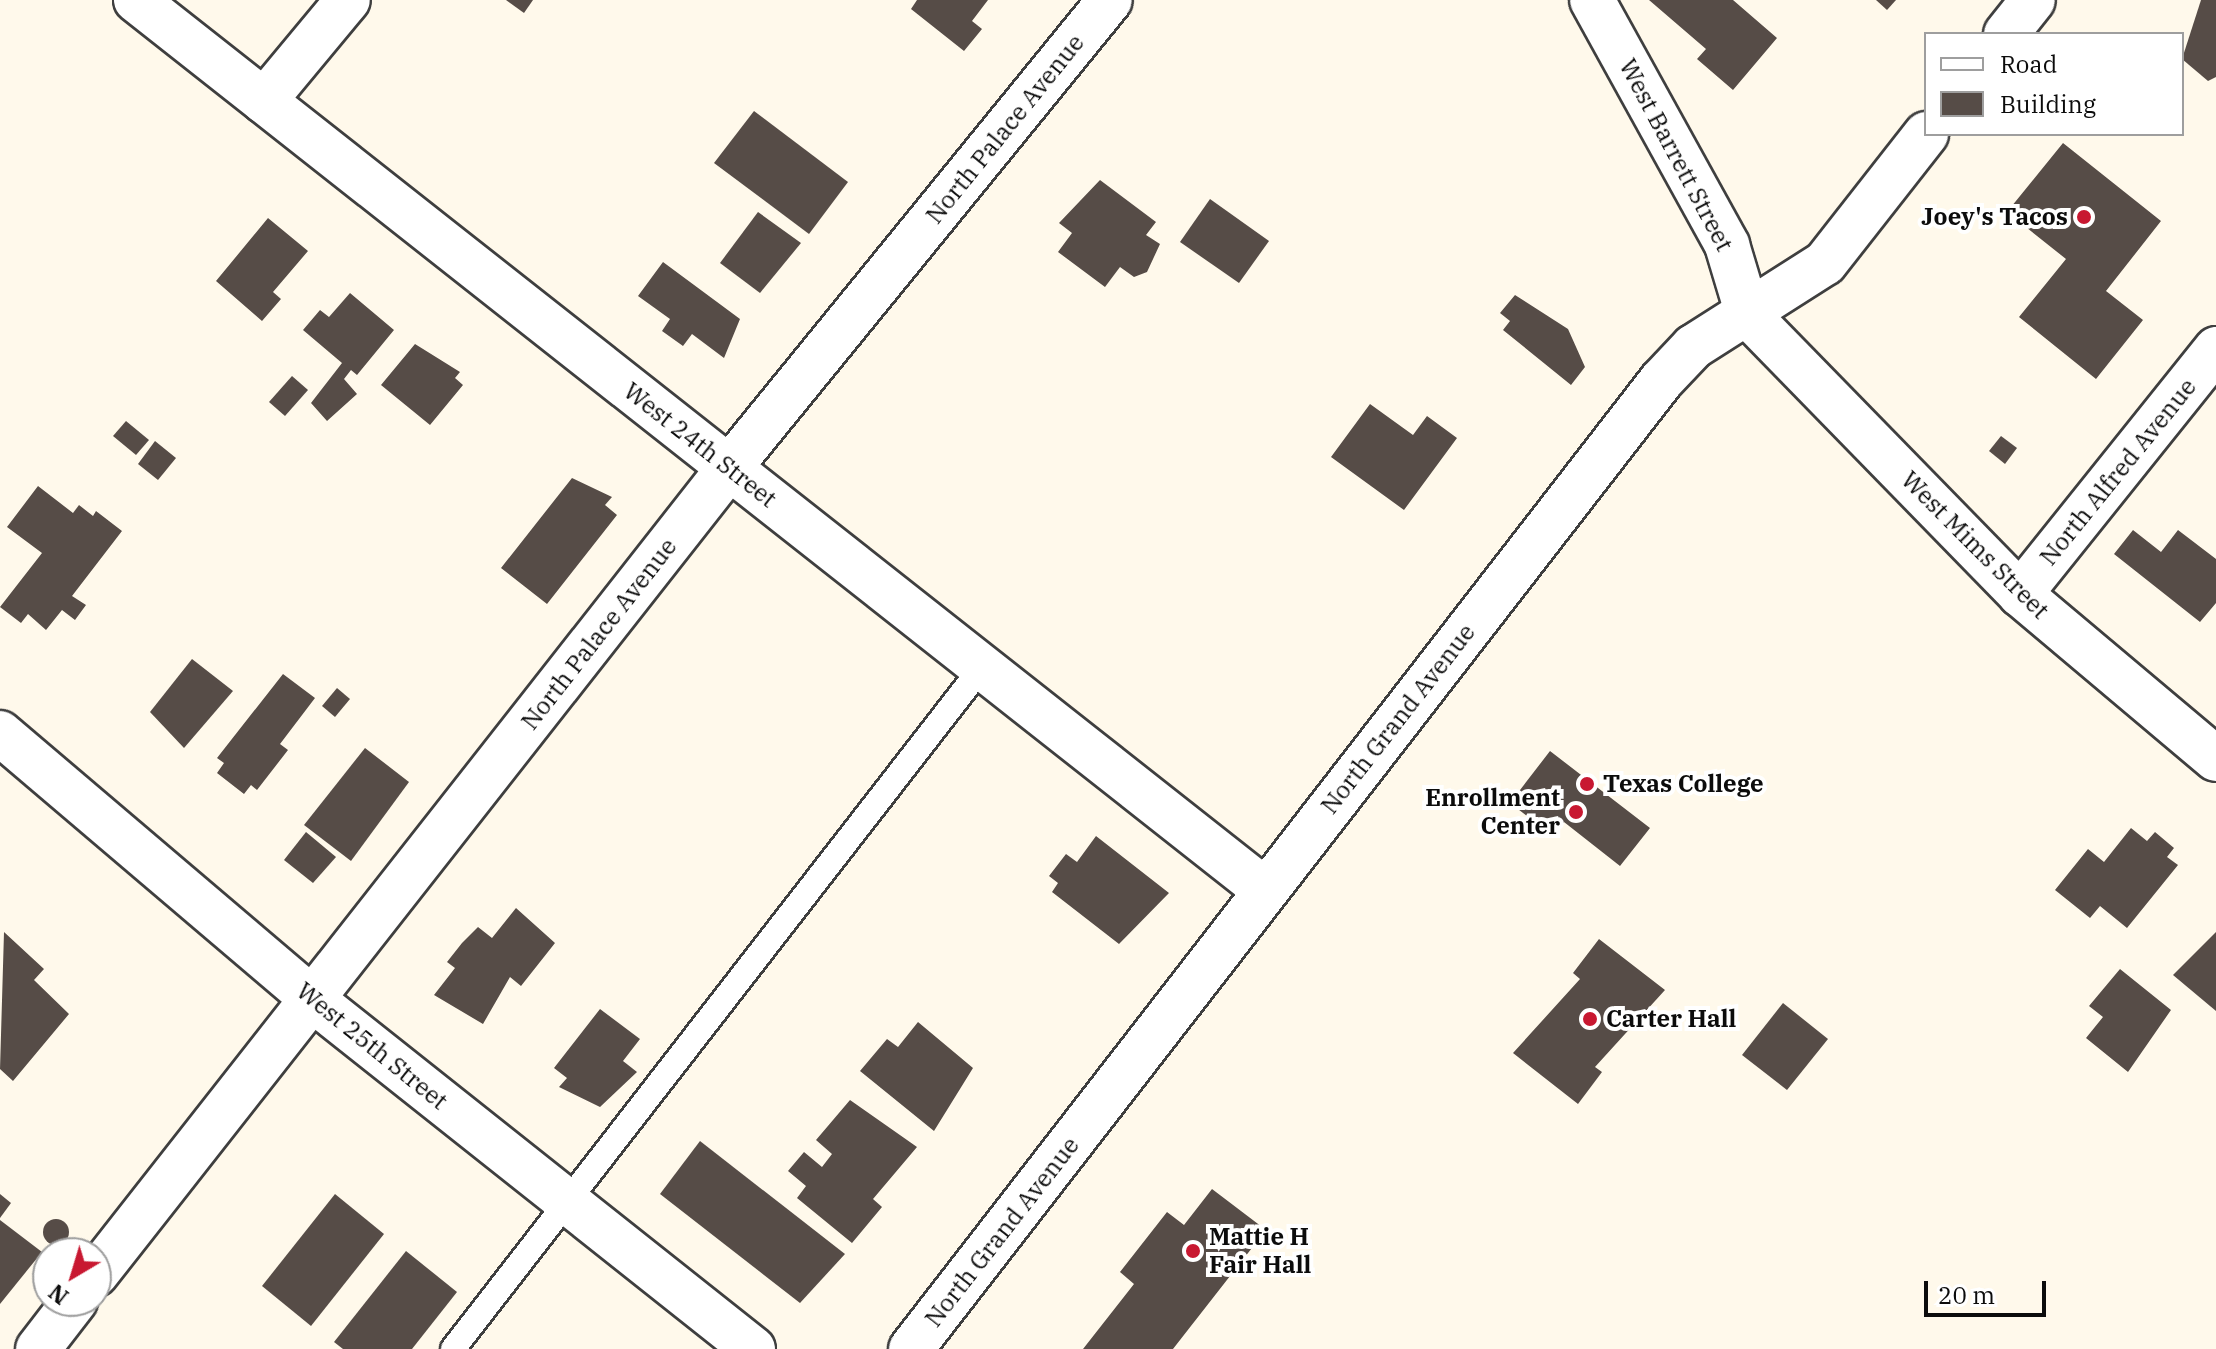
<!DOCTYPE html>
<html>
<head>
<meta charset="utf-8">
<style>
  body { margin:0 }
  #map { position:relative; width:2216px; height:1349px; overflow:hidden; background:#fff9eb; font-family:"IBM Plex Serif",serif }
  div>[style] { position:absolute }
  .building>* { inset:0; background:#564c47 }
  .round { border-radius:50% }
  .roads { filter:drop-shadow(2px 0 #3f3f3f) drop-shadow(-2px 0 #3f3f3f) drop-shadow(0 2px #3f3f3f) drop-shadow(0 -2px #3f3f3f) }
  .service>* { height:24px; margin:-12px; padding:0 12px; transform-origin:12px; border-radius:12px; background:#fff }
  .minor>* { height:44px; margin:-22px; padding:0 22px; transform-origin:22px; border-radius:22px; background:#fff }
  .tertiary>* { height:44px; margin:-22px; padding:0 22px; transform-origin:22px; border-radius:22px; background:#fff }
  .dots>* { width:22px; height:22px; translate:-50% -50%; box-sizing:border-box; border:4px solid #fff; border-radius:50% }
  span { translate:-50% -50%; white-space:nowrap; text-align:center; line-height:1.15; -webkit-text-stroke:8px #fff; paint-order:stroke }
  .street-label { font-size:24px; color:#0c0c0c }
  .poi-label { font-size:24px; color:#0c0c0c; font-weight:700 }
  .right { translate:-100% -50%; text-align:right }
  .left { translate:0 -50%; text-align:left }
  .legend { position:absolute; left:1924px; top:32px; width:260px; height:104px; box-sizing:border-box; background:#fff; border:2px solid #9e9e9e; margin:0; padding:10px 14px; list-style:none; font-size:24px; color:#0c0c0c }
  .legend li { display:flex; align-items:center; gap:16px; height:40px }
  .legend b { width:40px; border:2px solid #9e9e9e }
  .north { position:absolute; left:32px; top:1237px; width:80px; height:80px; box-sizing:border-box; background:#fff; border:2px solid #9e9e9e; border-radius:50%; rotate:218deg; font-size:22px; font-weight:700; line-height:32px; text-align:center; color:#0c0c0c }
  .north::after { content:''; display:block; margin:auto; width:28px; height:36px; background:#c81831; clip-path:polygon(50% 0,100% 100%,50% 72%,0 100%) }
  .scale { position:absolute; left:1924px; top:1281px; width:122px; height:36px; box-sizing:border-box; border:4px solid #0c0c0c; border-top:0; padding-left:10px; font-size:24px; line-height:28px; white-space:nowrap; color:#0c0c0c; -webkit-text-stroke:6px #fff; paint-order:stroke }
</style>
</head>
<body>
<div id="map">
  <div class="building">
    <div style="clip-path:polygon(506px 0,533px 0,524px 13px)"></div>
    <div style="clip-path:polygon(917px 0,988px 0,972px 21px,982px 29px,964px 51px,911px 9px)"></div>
    <div style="clip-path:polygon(1649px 0,1733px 0,1777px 38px,1733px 90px,1697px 59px,1706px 49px)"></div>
    <div style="clip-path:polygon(1876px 0,1896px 0,1887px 10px)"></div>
    <div style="clip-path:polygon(2201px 0,2216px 0,2216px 77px,2208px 81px,2182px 59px)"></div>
    <div style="clip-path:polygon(754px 111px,848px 182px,809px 234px,714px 163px)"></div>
    <div style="clip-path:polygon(2063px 143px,2161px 221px,2106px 291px,2143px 320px,2096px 379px,2019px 317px,2066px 259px,2007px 212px)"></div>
    <div style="clip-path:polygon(1100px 180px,1156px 222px,1146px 235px,1160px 244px,1147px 272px,1134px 277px,1120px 267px,1105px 287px,1058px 252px,1072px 233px,1059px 223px)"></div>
    <div style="clip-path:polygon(1210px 199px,1269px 241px,1239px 283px,1180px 242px)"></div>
    <div style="clip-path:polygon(758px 212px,801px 243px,760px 293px,720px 263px)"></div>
    <div style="clip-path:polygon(268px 218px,308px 251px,273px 292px,281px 299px,262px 321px,216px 281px)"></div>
    <div style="clip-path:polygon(663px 262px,740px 319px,724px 358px,692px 334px,683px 346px,662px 331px,670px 319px,638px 296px)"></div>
    <div style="clip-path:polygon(350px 293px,394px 330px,357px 375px,351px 370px,344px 379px,357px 394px,327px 421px,311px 403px,342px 363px,303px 330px,320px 310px,329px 317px)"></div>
    <div style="clip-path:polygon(1515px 295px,1568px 329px,1585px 367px,1571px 385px,1503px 330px,1510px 321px,1500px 313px)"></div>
    <div style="clip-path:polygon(415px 344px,460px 372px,455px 378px,463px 385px,430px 425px,381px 385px)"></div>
    <div style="clip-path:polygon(292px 376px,308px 390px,285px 416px,269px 402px)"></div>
    <div style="clip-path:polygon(1370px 404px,1413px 435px,1427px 416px,1457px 438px,1404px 510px,1331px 457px)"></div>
    <div style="clip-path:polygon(126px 421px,149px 440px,136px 455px,113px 436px)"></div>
    <div style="clip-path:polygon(2001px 436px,2017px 448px,2005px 464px,1989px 451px)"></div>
    <div style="clip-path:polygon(155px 441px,176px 458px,158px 480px,138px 464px)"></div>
    <div style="clip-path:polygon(572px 478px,612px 497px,605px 505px,617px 515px,547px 604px,501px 568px)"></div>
    <div style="clip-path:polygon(38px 486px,73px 513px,79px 505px,93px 516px,96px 511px,122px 531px,72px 596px,86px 605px,75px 620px,62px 610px,46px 630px,28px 614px,21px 623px,0 607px,42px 553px,7px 527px)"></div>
    <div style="clip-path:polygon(2133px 530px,2161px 552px,2178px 530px,2216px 559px,2216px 603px,2200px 622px,2114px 554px)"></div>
    <div style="clip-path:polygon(192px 659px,233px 691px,184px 748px,150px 712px)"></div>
    <div style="clip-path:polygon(283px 674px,315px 698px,280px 744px,288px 750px,257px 790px,251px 785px,244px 794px,217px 773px,224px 763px,217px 758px)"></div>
    <div style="clip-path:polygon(337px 688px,350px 699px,335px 717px,322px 706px)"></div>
    <div style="clip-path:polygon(365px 748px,409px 782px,351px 861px,304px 825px)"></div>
    <div style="clip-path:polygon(1550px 751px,1650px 828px,1620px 866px,1564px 822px,1553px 836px,1510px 803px)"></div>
    <div style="clip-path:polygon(2131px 828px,2147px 841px,2155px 832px,2174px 848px,2167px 857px,2178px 865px,2127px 928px,2100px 906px,2090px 918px,2055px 890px,2088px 849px,2104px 862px)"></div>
    <div style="clip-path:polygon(306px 832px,336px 857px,313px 883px,284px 860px)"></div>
    <div style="clip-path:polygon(1096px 836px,1169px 893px,1119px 944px,1052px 892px,1058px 883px,1049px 876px,1066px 854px,1077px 862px)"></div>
    <div style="clip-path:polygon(516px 908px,555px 943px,521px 986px,510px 977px,483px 1024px,434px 995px,455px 968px,447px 962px,462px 943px,478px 927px,492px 938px)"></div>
    <div style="clip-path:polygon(4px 932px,44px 969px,34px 980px,69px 1014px,13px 1081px,0 1069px)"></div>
    <div style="clip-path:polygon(2216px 932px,2216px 1011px,2173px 975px)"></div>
    <div style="clip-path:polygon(1599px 939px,1665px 990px,1595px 1067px,1602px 1072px,1578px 1104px,1513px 1053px,1580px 979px,1573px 973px)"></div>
    <div style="clip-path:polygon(2120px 969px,2171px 1010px,2128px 1072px,2086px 1038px,2103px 1017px,2089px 1006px)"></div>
    <div style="clip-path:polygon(1783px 1003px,1828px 1039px,1787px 1090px,1742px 1055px)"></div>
    <div style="clip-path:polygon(600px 1009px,640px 1039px,623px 1061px,637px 1072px,600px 1107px,559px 1087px,567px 1078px,554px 1068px)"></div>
    <div style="clip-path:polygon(918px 1022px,973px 1068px,934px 1131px,860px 1071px,887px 1039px,898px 1047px)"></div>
    <div style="clip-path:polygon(850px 1100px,917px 1147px,873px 1199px,882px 1207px,852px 1243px,797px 1198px,806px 1186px,788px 1171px,804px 1152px,822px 1167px,832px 1154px,816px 1140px)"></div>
    <div style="clip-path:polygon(700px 1141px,845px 1254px,800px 1303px,660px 1194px)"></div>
    <div style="clip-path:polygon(1212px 1189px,1266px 1230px,1173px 1349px,1083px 1349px,1134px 1284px,1120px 1272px,1167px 1212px,1184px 1225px)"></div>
    <div style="clip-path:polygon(0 1194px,11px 1203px,0 1218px)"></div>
    <div style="clip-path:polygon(335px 1194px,384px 1234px,311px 1326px,262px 1286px)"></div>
    <div class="round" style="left:43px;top:1219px;width:26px;height:26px"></div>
    <div style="clip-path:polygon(0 1220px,42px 1252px,0 1304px)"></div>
    <div style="clip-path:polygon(406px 1251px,457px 1292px,412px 1349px,343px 1349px,334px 1342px)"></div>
  </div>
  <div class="roads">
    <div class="service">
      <div style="left:453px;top:1349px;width:863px;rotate:-52.2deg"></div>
    </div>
    <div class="minor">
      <div style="left:136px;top:0;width:1438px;rotate:38.25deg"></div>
      <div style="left:1592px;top:0;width:280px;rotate:61.1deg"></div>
      <div style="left:1727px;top:245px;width:73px;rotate:73.3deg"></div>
      <div style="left:1748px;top:315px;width:390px;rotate:45.7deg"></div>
      <div style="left:2020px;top:594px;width:256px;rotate:40.1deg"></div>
      <div style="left:264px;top:101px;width:131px;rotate:-50.3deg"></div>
      <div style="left:2020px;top:594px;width:314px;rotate:-51.3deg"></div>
      <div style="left:0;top:733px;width:410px;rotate:40.4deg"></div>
      <div style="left:312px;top:999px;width:563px;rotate:38.44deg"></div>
    </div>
    <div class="tertiary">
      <div style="left:2006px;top:34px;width:43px;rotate:-51.5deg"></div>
      <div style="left:96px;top:1274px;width:1025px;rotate:-51.86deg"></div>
      <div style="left:729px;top:468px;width:603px;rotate:-50.85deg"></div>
      <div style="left:38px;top:1349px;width:61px;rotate:-52.4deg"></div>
      <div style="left:911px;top:1349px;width:1225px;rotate:-52.23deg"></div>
      <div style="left:1661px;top:381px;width:47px;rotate:-46.7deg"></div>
      <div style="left:1693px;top:347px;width:156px;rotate:-32.5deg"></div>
      <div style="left:1825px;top:263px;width:164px;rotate:-51.9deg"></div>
    </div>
  </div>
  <div class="dots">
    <div style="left:2084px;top:217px;background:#c81831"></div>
    <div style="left:1587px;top:784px;background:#c81831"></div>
    <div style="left:1576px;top:812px;background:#c81831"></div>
    <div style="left:1590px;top:1019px;background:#c81831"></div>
    <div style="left:1193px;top:1251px;background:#c81831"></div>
  </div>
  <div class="street-label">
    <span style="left:1005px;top:129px;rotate:-51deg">North Palace Avenue</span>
    <span style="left:1676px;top:155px;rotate:62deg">West Barrett Street</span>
    <span style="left:700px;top:445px;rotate:38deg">West 24th Street</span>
    <span style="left:2118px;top:472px;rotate:-51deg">North Alfred Avenue</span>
    <span style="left:1975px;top:545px;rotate:45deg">West Mims Street</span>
    <span style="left:599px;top:634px;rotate:-52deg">North Palace Avenue</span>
    <span style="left:1398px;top:719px;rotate:-52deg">North Grand Avenue</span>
    <span style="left:372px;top:1046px;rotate:39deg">West 25th Street</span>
    <span style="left:1002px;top:1232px;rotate:-52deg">North Grand Avenue</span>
  </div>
  <div class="poi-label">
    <span class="right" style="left:2068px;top:217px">Joey's Tacos</span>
    <span class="left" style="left:1603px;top:784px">Texas College</span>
    <span class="right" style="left:1560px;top:812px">Enrollment<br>Center</span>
    <span class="left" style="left:1606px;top:1019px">Carter Hall</span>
    <span class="left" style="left:1209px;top:1251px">Mattie H<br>Fair Hall</span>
  </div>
  <ul class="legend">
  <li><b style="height:10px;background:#fff"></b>Road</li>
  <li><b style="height:22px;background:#564c47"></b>Building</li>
  </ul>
  <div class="north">N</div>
  <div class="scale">20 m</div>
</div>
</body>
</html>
